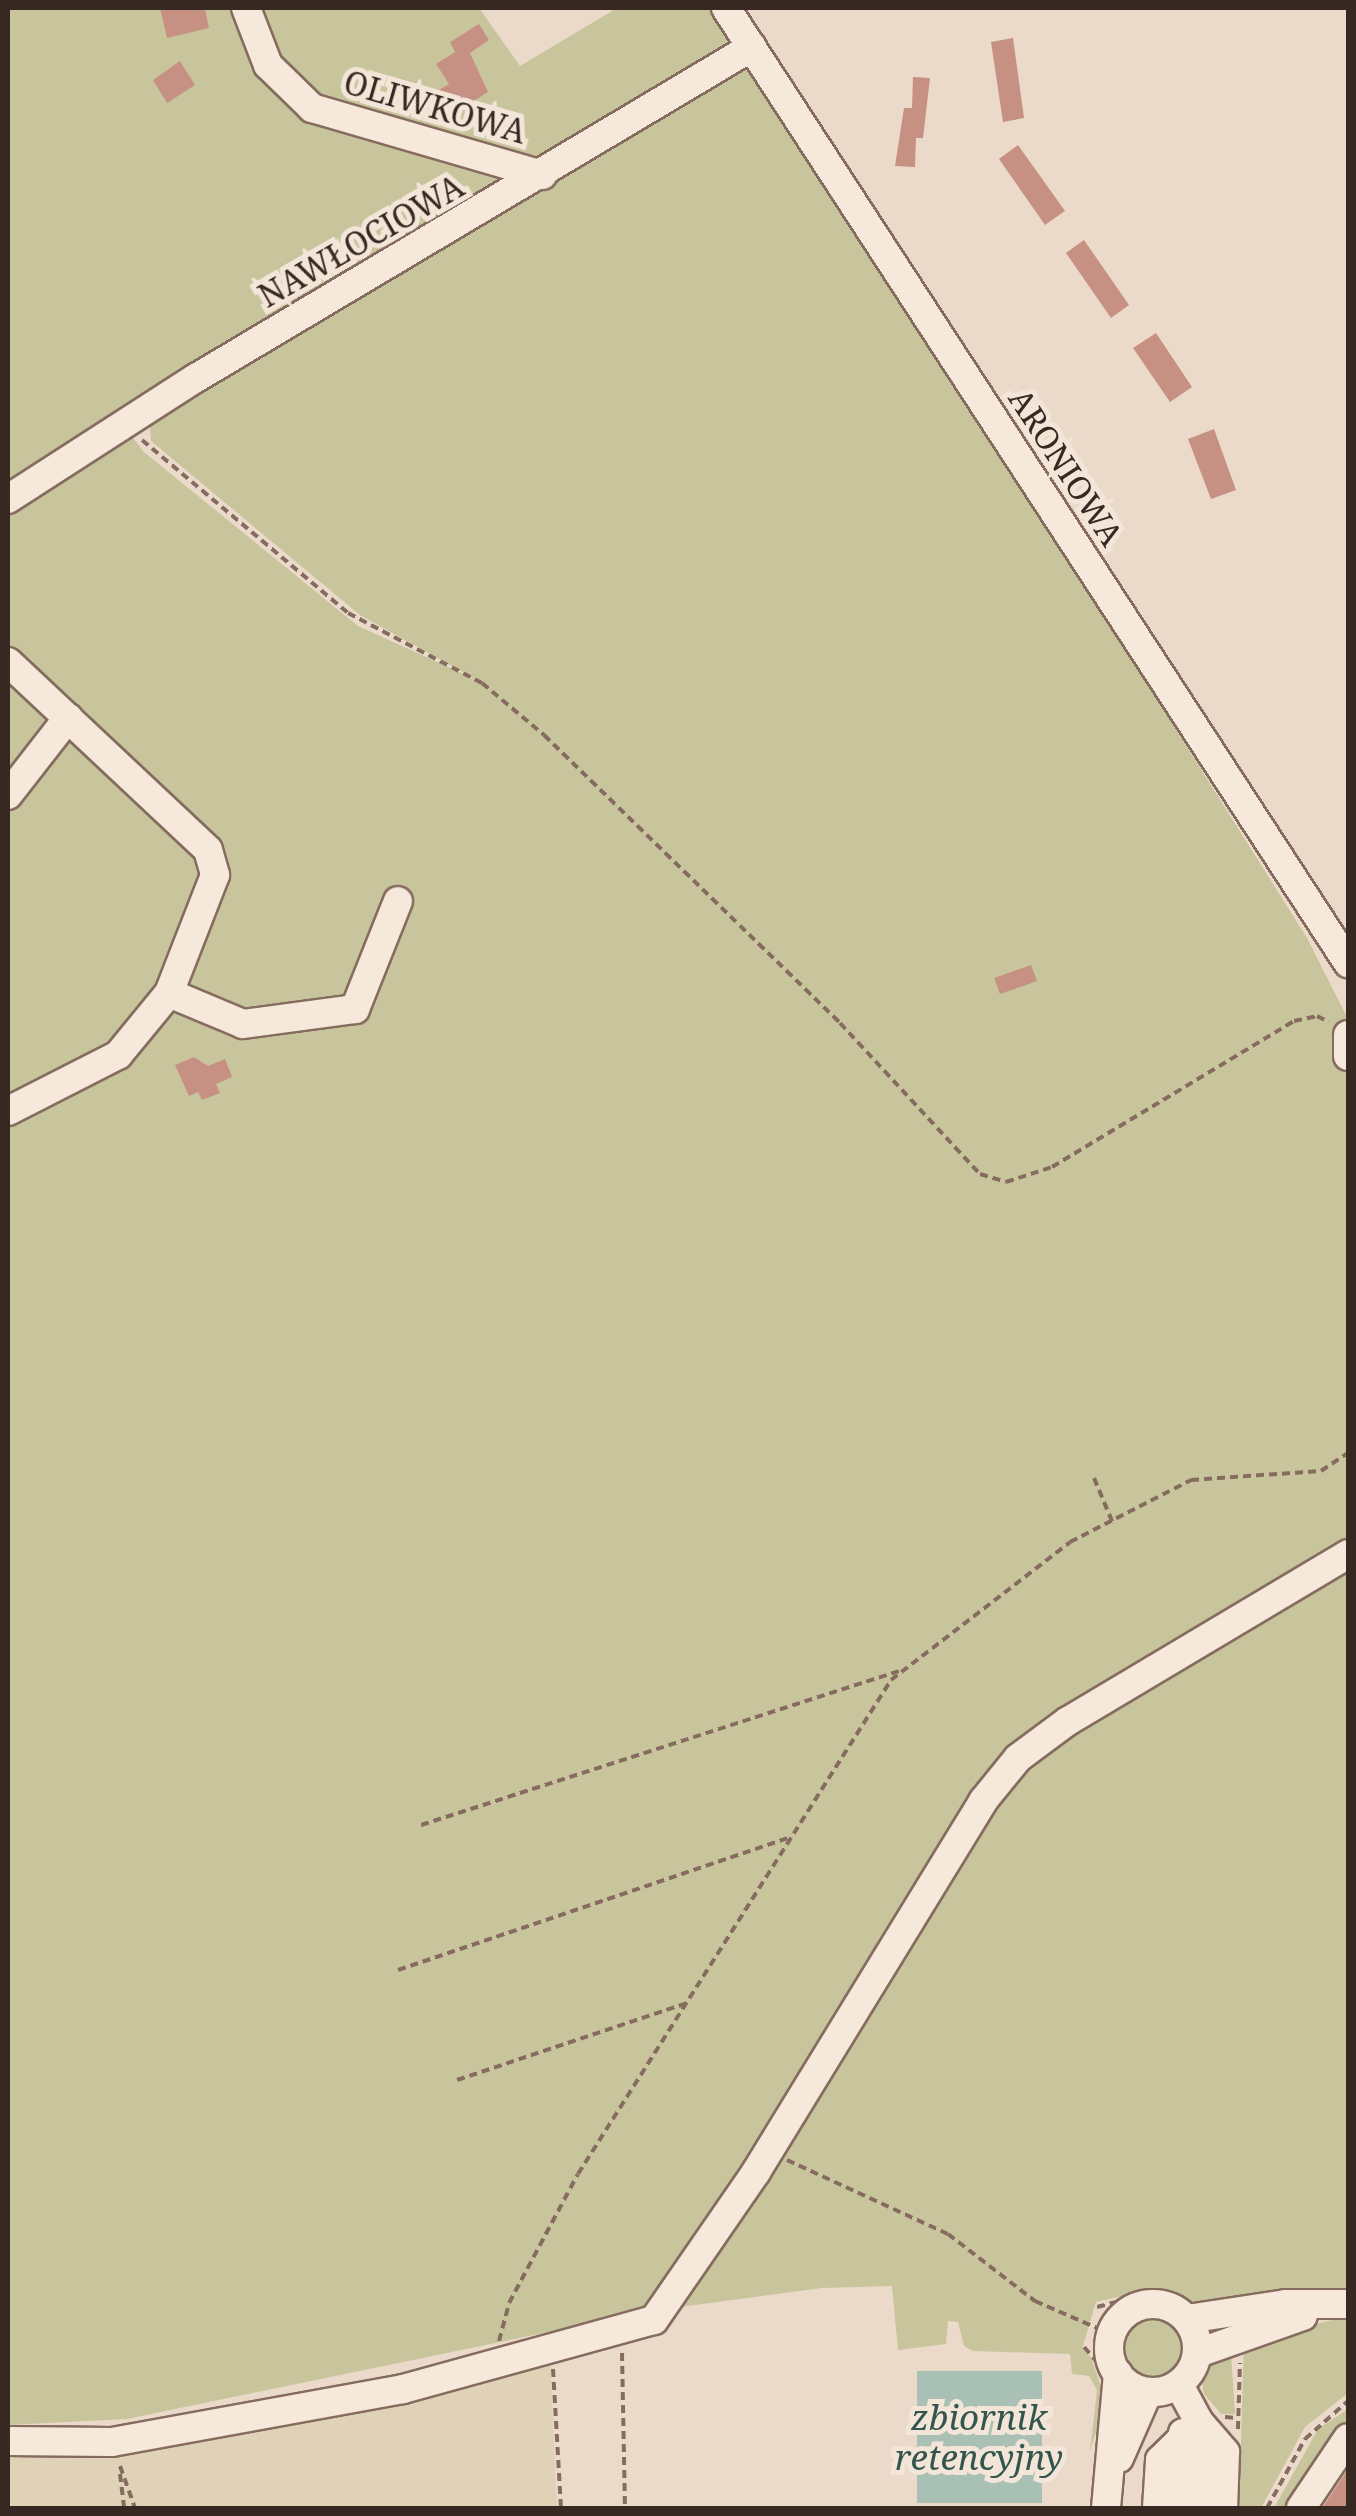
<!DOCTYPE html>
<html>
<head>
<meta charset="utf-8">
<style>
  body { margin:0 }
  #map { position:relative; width:1356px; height:2516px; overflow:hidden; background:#ebdac9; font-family:"Noto Serif",serif }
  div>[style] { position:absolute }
  .farmland>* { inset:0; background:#e0d2b7 }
  .green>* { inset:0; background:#c8c59d }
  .round { border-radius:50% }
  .water>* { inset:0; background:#a9c0b5 }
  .building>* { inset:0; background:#c69182 }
  .path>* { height:4px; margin-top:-2px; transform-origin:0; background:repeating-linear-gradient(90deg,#866c5f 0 8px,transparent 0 13px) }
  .roads { filter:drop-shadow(2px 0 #866c5f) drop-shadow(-2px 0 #866c5f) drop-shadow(0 2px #866c5f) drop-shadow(0 -2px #866c5f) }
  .minor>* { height:28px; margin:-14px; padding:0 14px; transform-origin:14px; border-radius:14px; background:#f6e9db }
  .minor>.ring { margin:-14px; padding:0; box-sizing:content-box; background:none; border:28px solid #f6e9db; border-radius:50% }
  span { translate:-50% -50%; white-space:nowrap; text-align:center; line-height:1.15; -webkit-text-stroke:10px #f3e6d8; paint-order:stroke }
  .street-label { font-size:32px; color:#372821 }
  .water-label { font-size:35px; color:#32564d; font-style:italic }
  .frame { position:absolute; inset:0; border:10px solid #372821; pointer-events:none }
</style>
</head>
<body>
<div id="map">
  <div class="farmland">
    <div style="clip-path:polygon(550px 2354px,557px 2508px,8px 2508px,8px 2441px,73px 2445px)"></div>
  </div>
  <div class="green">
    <div style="clip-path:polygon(8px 8px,479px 8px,520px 66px,617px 8px,709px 8px,731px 45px,8px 496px)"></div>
    <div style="clip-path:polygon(735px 66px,752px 66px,987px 429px,1307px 938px,1348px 1019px,1348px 2292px,1197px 2306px,1172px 2292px,1146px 2291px,1096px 2302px,1082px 2349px,1091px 2357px,1106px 2401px,1090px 2451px,1097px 2390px,1089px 2376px,1072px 2374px,1070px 2354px,973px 2351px,964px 2346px,958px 2322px,948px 2321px,946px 2344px,898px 2350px,892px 2286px,822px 2288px,650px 2311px,127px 2419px,8px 2425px,8px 503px,126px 429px,144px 452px,358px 626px,477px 680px,360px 615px,151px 441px,149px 414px)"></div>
    <div style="clip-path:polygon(1348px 2316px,1348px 2393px,1305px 2427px,1261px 2508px,1239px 2508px,1244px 2342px)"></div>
    <div class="round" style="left:1121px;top:2317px;width:62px;height:62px"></div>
    <div style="clip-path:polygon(1231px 2354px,1235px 2414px,1221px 2414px,1204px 2394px,1202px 2381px,1212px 2361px)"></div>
    <div style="clip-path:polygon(1348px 2409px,1348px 2428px,1324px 2449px,1295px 2508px,1274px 2508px,1318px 2429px)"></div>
  </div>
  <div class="water">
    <div style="clip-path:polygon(917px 2371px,1042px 2371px,1042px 2503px,917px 2503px)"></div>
  </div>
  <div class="building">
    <div style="clip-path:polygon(160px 8px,205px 9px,209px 28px,167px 38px)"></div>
    <div style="clip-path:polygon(479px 24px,489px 40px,470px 53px,488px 92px,458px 111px,439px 90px,449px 84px,436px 64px,455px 52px,450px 42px)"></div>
    <div style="clip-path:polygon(1013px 38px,1024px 118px,1003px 122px,991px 42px)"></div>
    <div style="clip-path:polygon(180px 61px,195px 85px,167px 103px,153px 80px)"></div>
    <div style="clip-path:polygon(913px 77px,930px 78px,923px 138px,916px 138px,915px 167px,895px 166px,904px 108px,912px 108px)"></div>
    <div style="clip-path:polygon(1018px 145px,1065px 211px,1045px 225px,999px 159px)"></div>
    <div style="clip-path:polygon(1084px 240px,1129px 305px,1111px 318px,1066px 253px)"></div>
    <div style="clip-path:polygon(1156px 333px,1192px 387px,1170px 402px,1133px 348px)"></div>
    <div style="clip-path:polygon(1214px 429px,1236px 490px,1211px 499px,1188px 439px)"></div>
    <div style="clip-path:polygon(1031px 965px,1037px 981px,1000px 994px,994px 978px)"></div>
    <div style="clip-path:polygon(194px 1057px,208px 1066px,225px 1059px,232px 1077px,216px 1084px,220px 1093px,202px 1100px,198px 1092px,189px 1096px,175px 1065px)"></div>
    <div style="clip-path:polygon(1348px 2469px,1348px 2508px,1322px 2508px)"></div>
  </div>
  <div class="path">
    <div style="left:142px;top:440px;width:269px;rotate:40deg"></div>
    <div style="left:348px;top:613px;width:151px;rotate:27.6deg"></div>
    <div style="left:482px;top:683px;width:81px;rotate:40deg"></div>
    <div style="left:544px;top:735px;width:413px;rotate:44.2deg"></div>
    <div style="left:840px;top:1023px;width:206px;rotate:47.2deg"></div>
    <div style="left:980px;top:1174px;width:27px;rotate:17deg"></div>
    <div style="left:1006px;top:1182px;width:48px;rotate:-18.1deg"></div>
    <div style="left:1052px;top:1167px;width:283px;rotate:-31.1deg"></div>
    <div style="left:1294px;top:1021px;width:24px;rotate:-12deg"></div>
    <div style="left:1317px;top:1016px;width:13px;rotate:27deg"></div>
    <div style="left:1094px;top:1478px;width:47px;rotate:67.3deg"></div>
    <div style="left:421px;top:1825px;width:502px;rotate:-17.86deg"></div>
    <div style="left:398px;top:1970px;width:416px;rotate:-18.7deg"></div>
    <div style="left:457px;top:2080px;width:243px;rotate:-18.5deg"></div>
    <div style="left:787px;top:2160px;width:177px;rotate:24.7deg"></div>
    <div style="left:948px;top:2234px;width:110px;rotate:37.6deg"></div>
    <div style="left:1035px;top:2301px;width:83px;rotate:23.5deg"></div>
    <div style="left:1097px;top:2307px;width:56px;rotate:-14.5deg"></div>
    <div style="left:1151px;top:2293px;width:25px;rotate:11deg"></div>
    <div style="left:499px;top:2341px;width:39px;rotate:-75deg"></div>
    <div style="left:509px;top:2303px;width:146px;rotate:-61.9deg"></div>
    <div style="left:578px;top:2174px;width:585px;rotate:-57.64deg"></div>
    <div style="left:891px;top:1680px;width:226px;rotate:-37.6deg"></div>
    <div style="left:1070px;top:1542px;width:136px;rotate:-27.1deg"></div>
    <div style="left:1191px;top:1480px;width:130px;rotate:-4deg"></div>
    <div style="left:1321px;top:1471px;width:32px;rotate:-34deg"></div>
    <div style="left:1084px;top:2347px;width:20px;rotate:49deg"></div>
    <div style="left:622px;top:2353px;width:155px;rotate:88.9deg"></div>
    <div style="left:553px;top:2369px;width:139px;rotate:86.7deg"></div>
    <div style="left:1225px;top:2417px;width:13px;rotate:4deg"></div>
    <div style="left:1238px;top:2429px;width:66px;rotate:-88.3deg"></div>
    <div style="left:120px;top:2466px;width:45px;rotate:70.3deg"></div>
    <div style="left:120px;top:2474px;width:34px;rotate:83deg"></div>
    <div style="left:1267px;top:2508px;width:79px;rotate:-61.2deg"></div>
    <div style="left:1305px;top:2439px;width:57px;rotate:-41.5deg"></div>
  </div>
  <div class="roads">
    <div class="minor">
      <div style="left:246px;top:8px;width:61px;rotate:68.9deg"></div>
      <div style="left:268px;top:65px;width:62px;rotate:44.3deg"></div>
      <div style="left:312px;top:108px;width:240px;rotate:16.2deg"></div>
      <div style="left:726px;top:8px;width:1140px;rotate:56.92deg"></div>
      <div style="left:8px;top:499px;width:224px;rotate:-32.8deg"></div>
      <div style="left:196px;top:378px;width:647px;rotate:-30.77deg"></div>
      <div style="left:8px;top:662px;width:274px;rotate:43.2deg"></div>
      <div style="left:208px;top:850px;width:26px;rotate:74deg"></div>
      <div style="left:215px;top:875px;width:127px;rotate:111.3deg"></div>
      <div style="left:169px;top:993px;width:80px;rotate:129.4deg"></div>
      <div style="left:118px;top:1055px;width:123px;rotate:153deg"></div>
      <div style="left:8px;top:795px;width:98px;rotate:-52.1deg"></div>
      <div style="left:169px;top:993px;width:80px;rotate:22.7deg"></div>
      <div style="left:243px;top:1024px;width:113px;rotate:-7.6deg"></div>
      <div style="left:355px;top:1009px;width:116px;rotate:-68.3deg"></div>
      <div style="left:1348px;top:1035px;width:21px;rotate:90deg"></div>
      <div class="ring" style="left:1109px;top:2304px;width:60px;height:60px"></div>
      <div style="left:1187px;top:2319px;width:100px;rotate:-8.6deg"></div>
      <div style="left:1286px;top:2304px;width:62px"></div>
      <div style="left:1198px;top:2353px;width:111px;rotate:-19.4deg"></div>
      <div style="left:1179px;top:2385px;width:42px;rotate:61.6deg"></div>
      <div style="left:1199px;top:2422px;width:86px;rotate:88.7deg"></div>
      <div style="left:1199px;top:2422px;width:40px;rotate:49deg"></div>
      <div style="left:1225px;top:2452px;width:56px;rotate:92deg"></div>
      <div style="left:8px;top:2441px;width:104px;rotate:0.6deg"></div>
      <div style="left:112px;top:2442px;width:296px;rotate:-10.3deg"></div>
      <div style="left:403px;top:2389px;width:260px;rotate:-15.4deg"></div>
      <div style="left:654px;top:2320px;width:180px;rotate:-55.4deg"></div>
      <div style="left:756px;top:2172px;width:435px;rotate:-58.5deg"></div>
      <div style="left:983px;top:1801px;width:55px;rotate:-50.9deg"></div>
      <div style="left:1018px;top:1758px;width:62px;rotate:-36.5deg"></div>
      <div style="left:1068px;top:1721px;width:326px;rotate:-30.8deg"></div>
      <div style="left:1119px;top:2458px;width:72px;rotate:-66.3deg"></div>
      <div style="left:1106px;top:2508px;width:135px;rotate:-84.9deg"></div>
      <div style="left:1157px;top:2508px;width:48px;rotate:-86.4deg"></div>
      <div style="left:1160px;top:2460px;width:54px;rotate:-44.3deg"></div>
      <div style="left:1181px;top:2508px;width:75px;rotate:-88.5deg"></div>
      <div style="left:1301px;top:2508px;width:84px;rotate:-56.1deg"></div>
    </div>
  </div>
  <div class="street-label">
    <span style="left:435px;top:107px;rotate:16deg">OLIWKOWA</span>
    <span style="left:361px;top:241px;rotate:-30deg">NAWŁOCIOWA</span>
    <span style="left:1066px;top:467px;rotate:57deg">ARONIOWA</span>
  </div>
  <div class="water-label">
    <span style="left:979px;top:2437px">zbiornik<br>retencyjny</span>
  </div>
  <div class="frame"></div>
</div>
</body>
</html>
